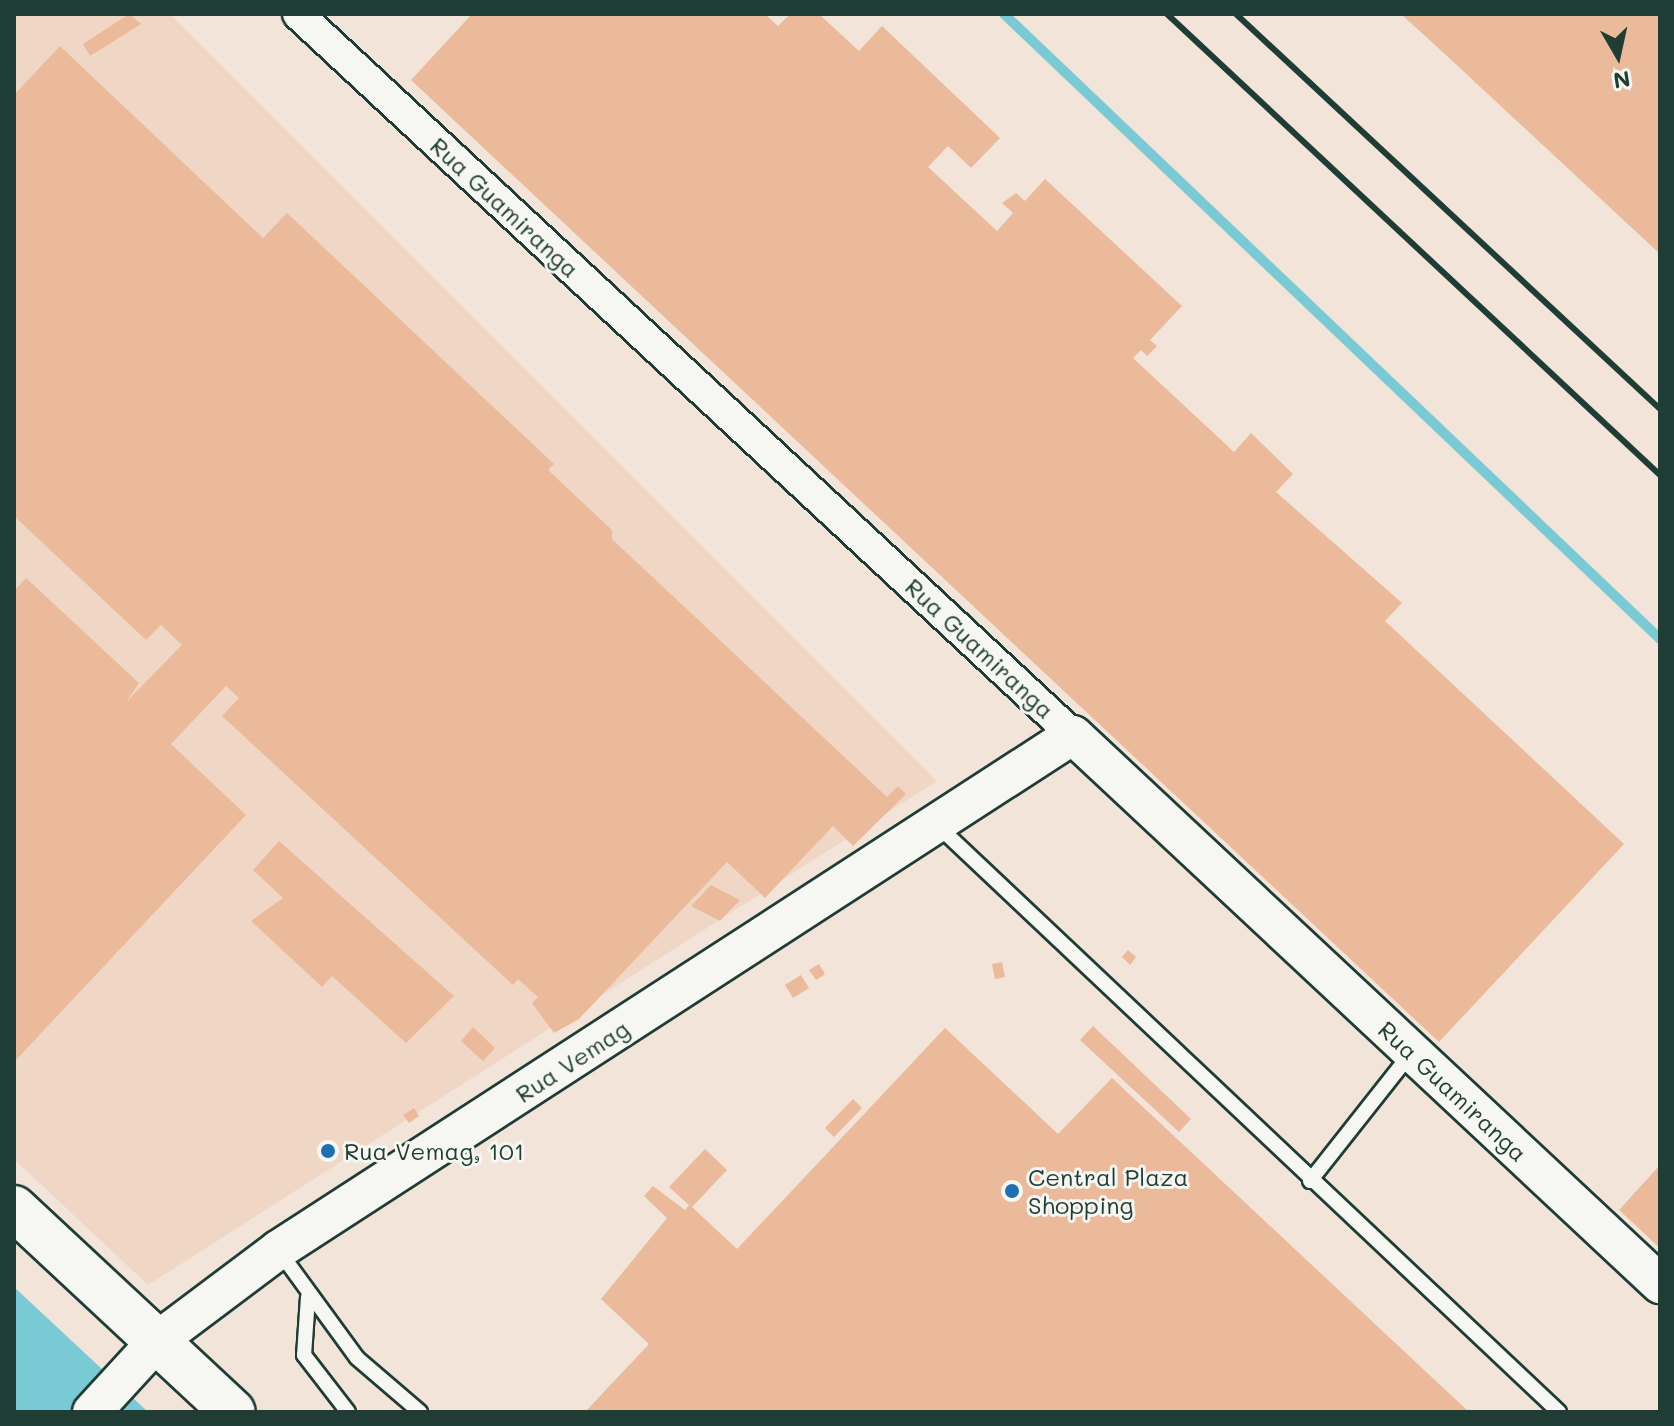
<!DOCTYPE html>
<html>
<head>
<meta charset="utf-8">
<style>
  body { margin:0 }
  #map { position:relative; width:1674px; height:1426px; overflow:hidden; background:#f2e4d8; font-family:Mali,sans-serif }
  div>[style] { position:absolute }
  .built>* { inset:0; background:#f0d7c5 }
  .water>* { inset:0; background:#79cad4 }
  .stream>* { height:10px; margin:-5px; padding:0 5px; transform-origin:5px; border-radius:5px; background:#79cad4 }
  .building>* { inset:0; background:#eaba9a }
  .roads { filter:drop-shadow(2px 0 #1f3d34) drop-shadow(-2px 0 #1f3d34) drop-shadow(0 2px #1f3d34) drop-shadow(0 -2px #1f3d34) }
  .service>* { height:14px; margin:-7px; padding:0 7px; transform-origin:7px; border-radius:7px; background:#f6f6f2 }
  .minor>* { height:30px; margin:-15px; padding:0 15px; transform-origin:15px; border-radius:15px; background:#f6f6f2 }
  .tertiary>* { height:38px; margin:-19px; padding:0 19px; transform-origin:19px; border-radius:19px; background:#f6f6f2 }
  .trunk>* { height:44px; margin:-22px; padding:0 22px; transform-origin:22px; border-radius:22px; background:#f6f6f2 }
  .rail>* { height:6px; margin:-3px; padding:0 3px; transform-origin:3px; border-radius:3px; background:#1f3d34 }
  .dots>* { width:22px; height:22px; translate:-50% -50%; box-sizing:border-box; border:4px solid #f6f6f2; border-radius:50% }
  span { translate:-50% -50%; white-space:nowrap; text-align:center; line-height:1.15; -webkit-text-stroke:6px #f6f6f2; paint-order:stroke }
  .street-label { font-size:24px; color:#1f3d34 }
  .poi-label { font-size:24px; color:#1f3d34 }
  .left { translate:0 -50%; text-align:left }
  .frame { position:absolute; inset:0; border:16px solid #1f3d34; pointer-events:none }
  .north { position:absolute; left:1578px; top:16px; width:80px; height:80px; -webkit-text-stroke:6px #f6f6f2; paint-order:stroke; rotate:171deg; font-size:22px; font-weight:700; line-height:32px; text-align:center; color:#1f3d34 }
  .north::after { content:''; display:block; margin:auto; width:28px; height:36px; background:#1f3d34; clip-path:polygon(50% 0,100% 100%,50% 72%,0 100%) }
</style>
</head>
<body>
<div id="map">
  <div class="built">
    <div style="clip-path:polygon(14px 14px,170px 14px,937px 781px,148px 1285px,14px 1159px)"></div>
  </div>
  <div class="water">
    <div style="clip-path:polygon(14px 1287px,148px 1412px,14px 1412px)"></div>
  </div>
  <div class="stream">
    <div style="left:1004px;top:14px;width:906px;rotate:43.61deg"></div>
  </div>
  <div class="building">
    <div style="clip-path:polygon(129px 14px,141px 24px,90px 56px,83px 44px)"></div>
    <div style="clip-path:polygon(472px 14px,765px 14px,778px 26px,790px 14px,819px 14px,859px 51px,882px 26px,1000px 138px,971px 168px,948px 146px,928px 167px,997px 231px,1013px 213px,1002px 203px,1016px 193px,1025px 201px,1045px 179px,1182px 306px,1150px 340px,1157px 346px,1147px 356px,1141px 350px,1133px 358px,1234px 452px,1251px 433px,1293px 474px,1276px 492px,1402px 603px,1385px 621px,1624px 844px,1439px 1042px,411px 80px)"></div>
    <div style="clip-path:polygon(1401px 14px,1660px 14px,1660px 254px,1447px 56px)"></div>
    <div style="clip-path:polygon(60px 46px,263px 238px,287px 213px,554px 464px,548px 470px,612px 530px,612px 539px,887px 797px,898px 786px,906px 794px,853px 846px,833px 826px,765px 898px,727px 862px,579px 1019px,554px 1033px,532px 1003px,538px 997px,518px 979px,513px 985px,222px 716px,239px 698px,226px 686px,171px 744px,246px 815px,14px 1062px,14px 591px,26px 578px,139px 683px,126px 702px,182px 645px,161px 625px,146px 640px,14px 516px,14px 95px)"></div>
    <div style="clip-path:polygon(279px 841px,454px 996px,406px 1043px,332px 976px,322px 987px,251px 921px,283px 898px,253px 870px)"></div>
    <div style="clip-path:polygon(711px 885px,740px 900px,720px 921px,691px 906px)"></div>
    <div style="clip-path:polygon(1128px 950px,1136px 957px,1130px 965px,1122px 957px)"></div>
    <div style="clip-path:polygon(1002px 962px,1005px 977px,995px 979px,992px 964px)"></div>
    <div style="clip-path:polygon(819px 964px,825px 974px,816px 980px,809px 970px)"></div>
    <div style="clip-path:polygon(801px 975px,809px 988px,793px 998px,785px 985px)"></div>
    <div style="clip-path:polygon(1093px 1026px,1191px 1119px,1179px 1132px,1080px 1040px)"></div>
    <div style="clip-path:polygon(473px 1027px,495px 1048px,483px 1061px,461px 1041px)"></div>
    <div style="clip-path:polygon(945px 1028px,1058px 1134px,1112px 1078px,1469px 1412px,585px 1412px,649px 1344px,601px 1299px,667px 1218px,644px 1196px,653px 1186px,685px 1210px,689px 1205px,669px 1187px,705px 1149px,727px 1170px,692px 1207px,737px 1249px)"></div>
    <div style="clip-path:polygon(853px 1099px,862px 1108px,834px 1137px,825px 1128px)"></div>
    <div style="clip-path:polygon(414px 1108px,419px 1116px,409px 1123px,403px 1115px)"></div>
    <div style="clip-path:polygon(1660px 1165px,1660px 1248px,1619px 1210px)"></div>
  </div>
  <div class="roads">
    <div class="service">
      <div style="left:938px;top:826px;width:854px;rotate:43.34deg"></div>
      <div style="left:1310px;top:1181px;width:163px;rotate:-51.7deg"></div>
      <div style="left:279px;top:1251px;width:132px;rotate:53.9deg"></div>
      <div style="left:357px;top:1358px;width:83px;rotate:40.6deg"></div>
      <div style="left:308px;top:1297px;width:58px;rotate:93.9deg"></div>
      <div style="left:304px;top:1355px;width:72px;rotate:52.3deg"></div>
    </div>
    <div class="minor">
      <div style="left:298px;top:14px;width:1059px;rotate:42.93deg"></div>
    </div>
    <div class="tertiary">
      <div style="left:92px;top:1412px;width:96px;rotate:-47.5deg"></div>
      <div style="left:157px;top:1341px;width:151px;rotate:-36.9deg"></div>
      <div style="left:278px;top:1250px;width:947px;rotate:-32.94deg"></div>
      <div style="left:1073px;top:735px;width:804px;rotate:43.08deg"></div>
    </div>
    <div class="trunk">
      <div style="left:14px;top:1208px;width:299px;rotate:43deg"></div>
    </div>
  </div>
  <div class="rail">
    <div style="left:1167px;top:14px;width:675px;rotate:43.08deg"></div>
    <div style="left:1236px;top:14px;width:579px;rotate:42.97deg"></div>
  </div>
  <div class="dots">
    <div style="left:328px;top:1151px;background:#1f6fb2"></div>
    <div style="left:1012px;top:1191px;background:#1f6fb2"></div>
  </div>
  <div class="street-label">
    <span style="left:505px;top:207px;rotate:43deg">Rua Guamiranga</span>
    <span style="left:980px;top:648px;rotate:43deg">Rua Guamiranga</span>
    <span style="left:572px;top:1061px;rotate:-33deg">Rua Vemag</span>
    <span style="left:1453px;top:1091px;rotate:43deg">Rua Guamiranga</span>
  </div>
  <div class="poi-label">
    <span class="left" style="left:344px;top:1151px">Rua Vemag, 101</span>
    <span class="left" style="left:1028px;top:1191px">Central Plaza<br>Shopping</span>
  </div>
  <div class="frame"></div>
  <div class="north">N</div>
</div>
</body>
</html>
